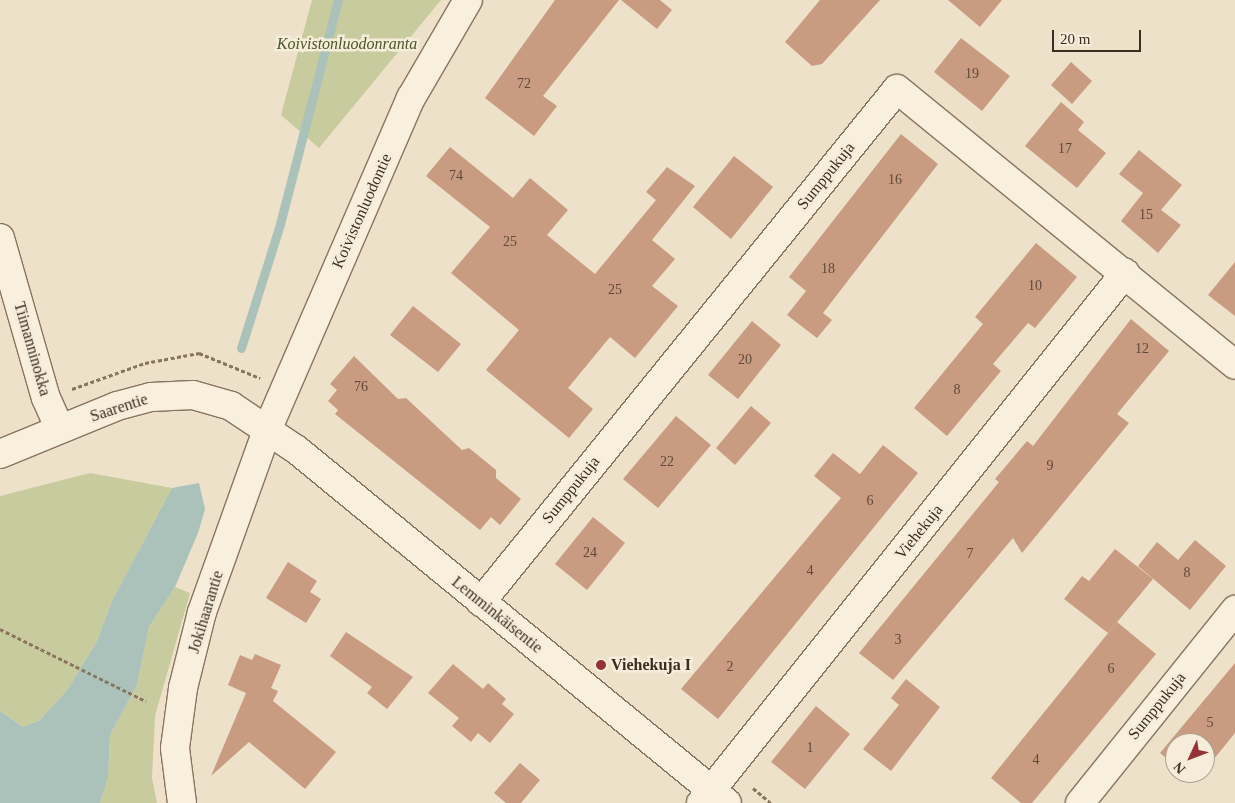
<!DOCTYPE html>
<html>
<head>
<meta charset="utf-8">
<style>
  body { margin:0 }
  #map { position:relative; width:1235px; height:803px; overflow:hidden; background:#ede1ca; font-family:Georgia,serif }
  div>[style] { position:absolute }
  .green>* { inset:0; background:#c8cb9e }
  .water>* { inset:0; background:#aac2ba }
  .stream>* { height:9px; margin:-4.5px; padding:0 4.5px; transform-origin:4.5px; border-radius:4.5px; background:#aac2ba }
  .building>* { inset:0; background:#c99c82 }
  .path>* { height:3px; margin-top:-1.5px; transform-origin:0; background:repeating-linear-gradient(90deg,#89745f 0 4px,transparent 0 6.5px) }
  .roads { filter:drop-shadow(1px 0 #89745f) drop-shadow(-1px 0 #89745f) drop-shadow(0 1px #89745f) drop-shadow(0 -1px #89745f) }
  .minor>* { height:28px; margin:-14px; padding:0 14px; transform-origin:14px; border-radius:14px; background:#f8efdd }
  .dots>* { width:14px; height:14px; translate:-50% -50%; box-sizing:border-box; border:2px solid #f5ecd9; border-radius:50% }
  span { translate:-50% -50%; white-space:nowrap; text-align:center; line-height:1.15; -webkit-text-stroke:5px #f5ecd9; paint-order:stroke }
  .number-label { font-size:14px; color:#5e493a }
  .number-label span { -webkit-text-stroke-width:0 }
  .park-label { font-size:16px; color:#4c5629; font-style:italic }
  .street-label { font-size:16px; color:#3a2d22 }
  .poi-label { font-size:16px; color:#3a2d22; font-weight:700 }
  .left { translate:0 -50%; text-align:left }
  .north { position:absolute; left:1165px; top:733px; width:50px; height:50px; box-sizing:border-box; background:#f5ecd9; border:1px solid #aaa090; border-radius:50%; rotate:227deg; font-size:14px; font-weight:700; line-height:20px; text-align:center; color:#3a2d22 }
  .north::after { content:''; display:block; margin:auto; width:18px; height:22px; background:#953237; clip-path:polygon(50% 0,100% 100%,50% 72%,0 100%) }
  .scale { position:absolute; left:1052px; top:30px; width:89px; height:22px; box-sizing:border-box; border:2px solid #3a2d22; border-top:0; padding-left:6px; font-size:15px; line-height:18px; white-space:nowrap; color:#3a2d22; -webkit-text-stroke:4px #f5ecd9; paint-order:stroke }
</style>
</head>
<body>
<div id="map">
  <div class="green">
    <div style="clip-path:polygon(312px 0,441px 0,319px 148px,281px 115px)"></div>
    <div style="clip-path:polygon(90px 473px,172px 488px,112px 601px,97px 641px,68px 689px,40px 720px,23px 727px,0 711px,0 496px)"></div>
    <div style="clip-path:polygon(175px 587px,190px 593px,155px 716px,152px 778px,157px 803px,100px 803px,108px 778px,110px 735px,137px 685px,149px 627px)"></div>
  </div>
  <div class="water">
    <div style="clip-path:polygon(199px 483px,205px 509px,198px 533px,175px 587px,149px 627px,137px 685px,110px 735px,108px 778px,100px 803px,0 803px,0 711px,23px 727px,40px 720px,68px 689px,97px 641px,112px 601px,172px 488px)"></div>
  </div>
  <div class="stream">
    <div style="left:241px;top:348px;width:130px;rotate:-72.5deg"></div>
    <div style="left:280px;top:224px;width:231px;rotate:-75.5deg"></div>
  </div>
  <div class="building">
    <div style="clip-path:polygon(555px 0,619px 0,543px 96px,557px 106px,534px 136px,485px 98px)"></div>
    <div style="clip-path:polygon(621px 0,660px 0,672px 10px,657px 29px)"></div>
    <div style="clip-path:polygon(820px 0,880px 0,822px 64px,812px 66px,785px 42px)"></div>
    <div style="clip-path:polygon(948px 0,1002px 0,980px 27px)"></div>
    <div style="clip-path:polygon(961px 38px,1010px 76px,982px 111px,934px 72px)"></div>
    <div style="clip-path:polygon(1071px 62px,1092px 81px,1072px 104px,1051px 85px)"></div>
    <div style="clip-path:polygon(1061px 102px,1084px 122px,1078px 130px,1106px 153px,1077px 188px,1025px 146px)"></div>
    <div style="clip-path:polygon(901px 134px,938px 164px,823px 313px,832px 320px,817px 338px,787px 315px,806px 291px,789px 277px)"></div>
    <div style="clip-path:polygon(450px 147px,513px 198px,530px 178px,568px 210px,547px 235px,595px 274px,656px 200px,646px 192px,667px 167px,695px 186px,652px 240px,675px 259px,652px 286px,678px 306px,635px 358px,610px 337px,568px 388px,593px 409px,569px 438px,486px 370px,519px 330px,451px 273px,490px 227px,426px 176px)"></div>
    <div style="clip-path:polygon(1139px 150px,1182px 185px,1161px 210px,1181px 225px,1158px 253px,1121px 221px,1143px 193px,1119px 174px)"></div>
    <div style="clip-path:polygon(734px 156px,773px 187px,731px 239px,693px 207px)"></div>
    <div style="clip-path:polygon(1036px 243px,1077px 277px,1035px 328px,1028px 323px,993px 364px,1001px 371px,947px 436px,914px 408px,983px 324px,975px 317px)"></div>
    <div style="clip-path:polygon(1235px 262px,1235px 316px,1208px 295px)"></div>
    <div style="clip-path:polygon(413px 306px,461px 344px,438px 372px,390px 335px)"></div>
    <div style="clip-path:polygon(1131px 319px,1169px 351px,1117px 414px,1129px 423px,1022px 553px,1013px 538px,893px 680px,859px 653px,999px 482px,995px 479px,1027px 441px,1033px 446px)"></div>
    <div style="clip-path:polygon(752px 321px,781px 345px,738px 399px,708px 375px)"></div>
    <div style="clip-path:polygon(354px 356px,398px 399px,406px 398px,462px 450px,469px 448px,496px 470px,496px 478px,521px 499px,500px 525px,491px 517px,480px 530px,335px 414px,338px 410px,328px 401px,337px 390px,330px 384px)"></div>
    <div style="clip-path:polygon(751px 406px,771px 423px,735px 465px,716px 448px)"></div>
    <div style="clip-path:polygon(676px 416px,711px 445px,658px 508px,623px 479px)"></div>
    <div style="clip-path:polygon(883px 445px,918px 473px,718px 719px,681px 689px,841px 498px,814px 476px,833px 453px,860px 474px)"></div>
    <div style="clip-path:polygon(593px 517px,625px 543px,587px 590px,555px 564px)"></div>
    <div style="clip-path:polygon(1195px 540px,1226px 566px,1190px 610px,1138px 566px,1157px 542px,1178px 560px)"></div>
    <div style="clip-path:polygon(1115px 549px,1153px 579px,1108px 633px,1064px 599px,1082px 576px,1089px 581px)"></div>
    <div style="clip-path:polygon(288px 562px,317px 581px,310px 592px,321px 599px,306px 623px,266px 598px)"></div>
    <div style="clip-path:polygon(1117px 622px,1156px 654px,1032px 803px,1021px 803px,991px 778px)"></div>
    <div style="clip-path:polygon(346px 632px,413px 677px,387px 709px,367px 693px,372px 687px,330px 656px)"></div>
    <div style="clip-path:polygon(255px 654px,281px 665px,271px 688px,278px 691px,273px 701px,336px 752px,305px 789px,249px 742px,211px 776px,246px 693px,228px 685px,240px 655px,252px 660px)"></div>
    <div style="clip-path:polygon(1235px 663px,1235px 733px,1205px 770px,1205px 743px,1175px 743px,1175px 765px,1160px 753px)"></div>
    <div style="clip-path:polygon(453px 664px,483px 689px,488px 683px,506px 699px,502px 704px,514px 714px,490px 743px,478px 733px,471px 742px,452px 726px,459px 718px,428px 693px)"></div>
    <div style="clip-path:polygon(906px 679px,940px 707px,891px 771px,863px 749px,899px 705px,891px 698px)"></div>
    <div style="clip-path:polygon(816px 706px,850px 734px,805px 789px,771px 762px)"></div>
    <div style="clip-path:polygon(520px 763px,540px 780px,521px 803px,506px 803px,494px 793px)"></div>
  </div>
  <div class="path">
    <div style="left:72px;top:389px;width:77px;rotate:-19.6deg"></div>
    <div style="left:145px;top:363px;width:55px;rotate:-10.5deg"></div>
    <div style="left:199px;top:353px;width:66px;rotate:22.3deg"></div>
    <div style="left:0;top:629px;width:163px;rotate:26.3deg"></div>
    <div style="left:753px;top:788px;width:23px;rotate:40deg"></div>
  </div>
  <div class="roads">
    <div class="minor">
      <div style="left:0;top:238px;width:166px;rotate:74deg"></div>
      <div style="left:46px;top:398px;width:34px;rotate:66deg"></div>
      <div style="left:0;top:454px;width:126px;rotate:-22.3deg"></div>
      <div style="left:117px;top:406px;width:35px;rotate:-15deg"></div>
      <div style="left:151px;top:397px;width:42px;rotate:-2.7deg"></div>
      <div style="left:193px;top:395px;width:40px;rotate:16deg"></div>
      <div style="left:231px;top:406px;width:79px;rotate:33.7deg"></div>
      <div style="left:297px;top:450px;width:556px;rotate:39.38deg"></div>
      <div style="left:481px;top:602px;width:660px;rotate:-50.96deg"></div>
      <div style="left:897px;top:89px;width:436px;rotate:39.2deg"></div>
      <div style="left:182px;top:803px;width:55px;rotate:-97.3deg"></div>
      <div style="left:175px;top:748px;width:61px;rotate:-82.4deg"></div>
      <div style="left:183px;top:688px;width:78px;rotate:-76deg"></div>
      <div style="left:202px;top:612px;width:195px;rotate:-70.3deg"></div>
      <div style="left:268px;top:428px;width:360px;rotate:-66.6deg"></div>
      <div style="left:411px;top:98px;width:113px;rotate:-59.8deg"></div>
      <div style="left:701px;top:803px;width:679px;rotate:-51.34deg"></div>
      <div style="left:1080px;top:803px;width:248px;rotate:-51.2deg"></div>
    </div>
  </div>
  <div class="dots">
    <div style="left:601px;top:665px;background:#953237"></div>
  </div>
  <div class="number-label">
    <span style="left:972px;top:74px">19</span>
    <span style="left:524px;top:84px">72</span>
    <span style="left:1065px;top:149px">17</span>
    <span style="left:456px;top:176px">74</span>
    <span style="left:895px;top:180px">16</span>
    <span style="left:1146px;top:215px">15</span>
    <span style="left:510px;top:242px">25</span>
    <span style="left:828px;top:269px">18</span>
    <span style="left:1035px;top:286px">10</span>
    <span style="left:615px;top:290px">25</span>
    <span style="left:1142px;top:349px">12</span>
    <span style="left:745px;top:360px">20</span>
    <span style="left:361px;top:387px">76</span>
    <span style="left:957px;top:390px">8</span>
    <span style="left:667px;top:462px">22</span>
    <span style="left:1050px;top:466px">9</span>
    <span style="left:870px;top:501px">6</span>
    <span style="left:590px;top:553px">24</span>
    <span style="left:970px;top:554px">7</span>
    <span style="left:810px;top:571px">4</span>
    <span style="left:1187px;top:573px">8</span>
    <span style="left:898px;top:640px">3</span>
    <span style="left:730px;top:667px">2</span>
    <span style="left:1111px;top:669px">6</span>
    <span style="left:1210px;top:723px">5</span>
    <span style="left:810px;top:748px">1</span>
    <span style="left:1036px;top:760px">4</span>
  </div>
  <div class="park-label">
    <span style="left:347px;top:44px">Koivistonluodonranta</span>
  </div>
  <div class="street-label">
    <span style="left:826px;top:176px;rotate:-51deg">Sumppukuja</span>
    <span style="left:362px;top:211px;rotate:-66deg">Koivistonluodontie</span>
    <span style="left:32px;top:349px;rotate:74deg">Tiimanninokka</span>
    <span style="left:119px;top:408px;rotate:-18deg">Saarentie</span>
    <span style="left:571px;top:490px;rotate:-51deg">Sumppukuja</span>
    <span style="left:919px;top:532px;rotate:-51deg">Viehekuja</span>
    <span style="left:206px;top:612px;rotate:-73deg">Jokihaarantie</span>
    <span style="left:497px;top:615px;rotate:39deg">Lemminkäisentie</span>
    <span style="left:1157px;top:706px;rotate:-51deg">Sumppukuja</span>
  </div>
  <div class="poi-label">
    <span class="left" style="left:611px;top:665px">Viehekuja I</span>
  </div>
  <div class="north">N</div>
  <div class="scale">20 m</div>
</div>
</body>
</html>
